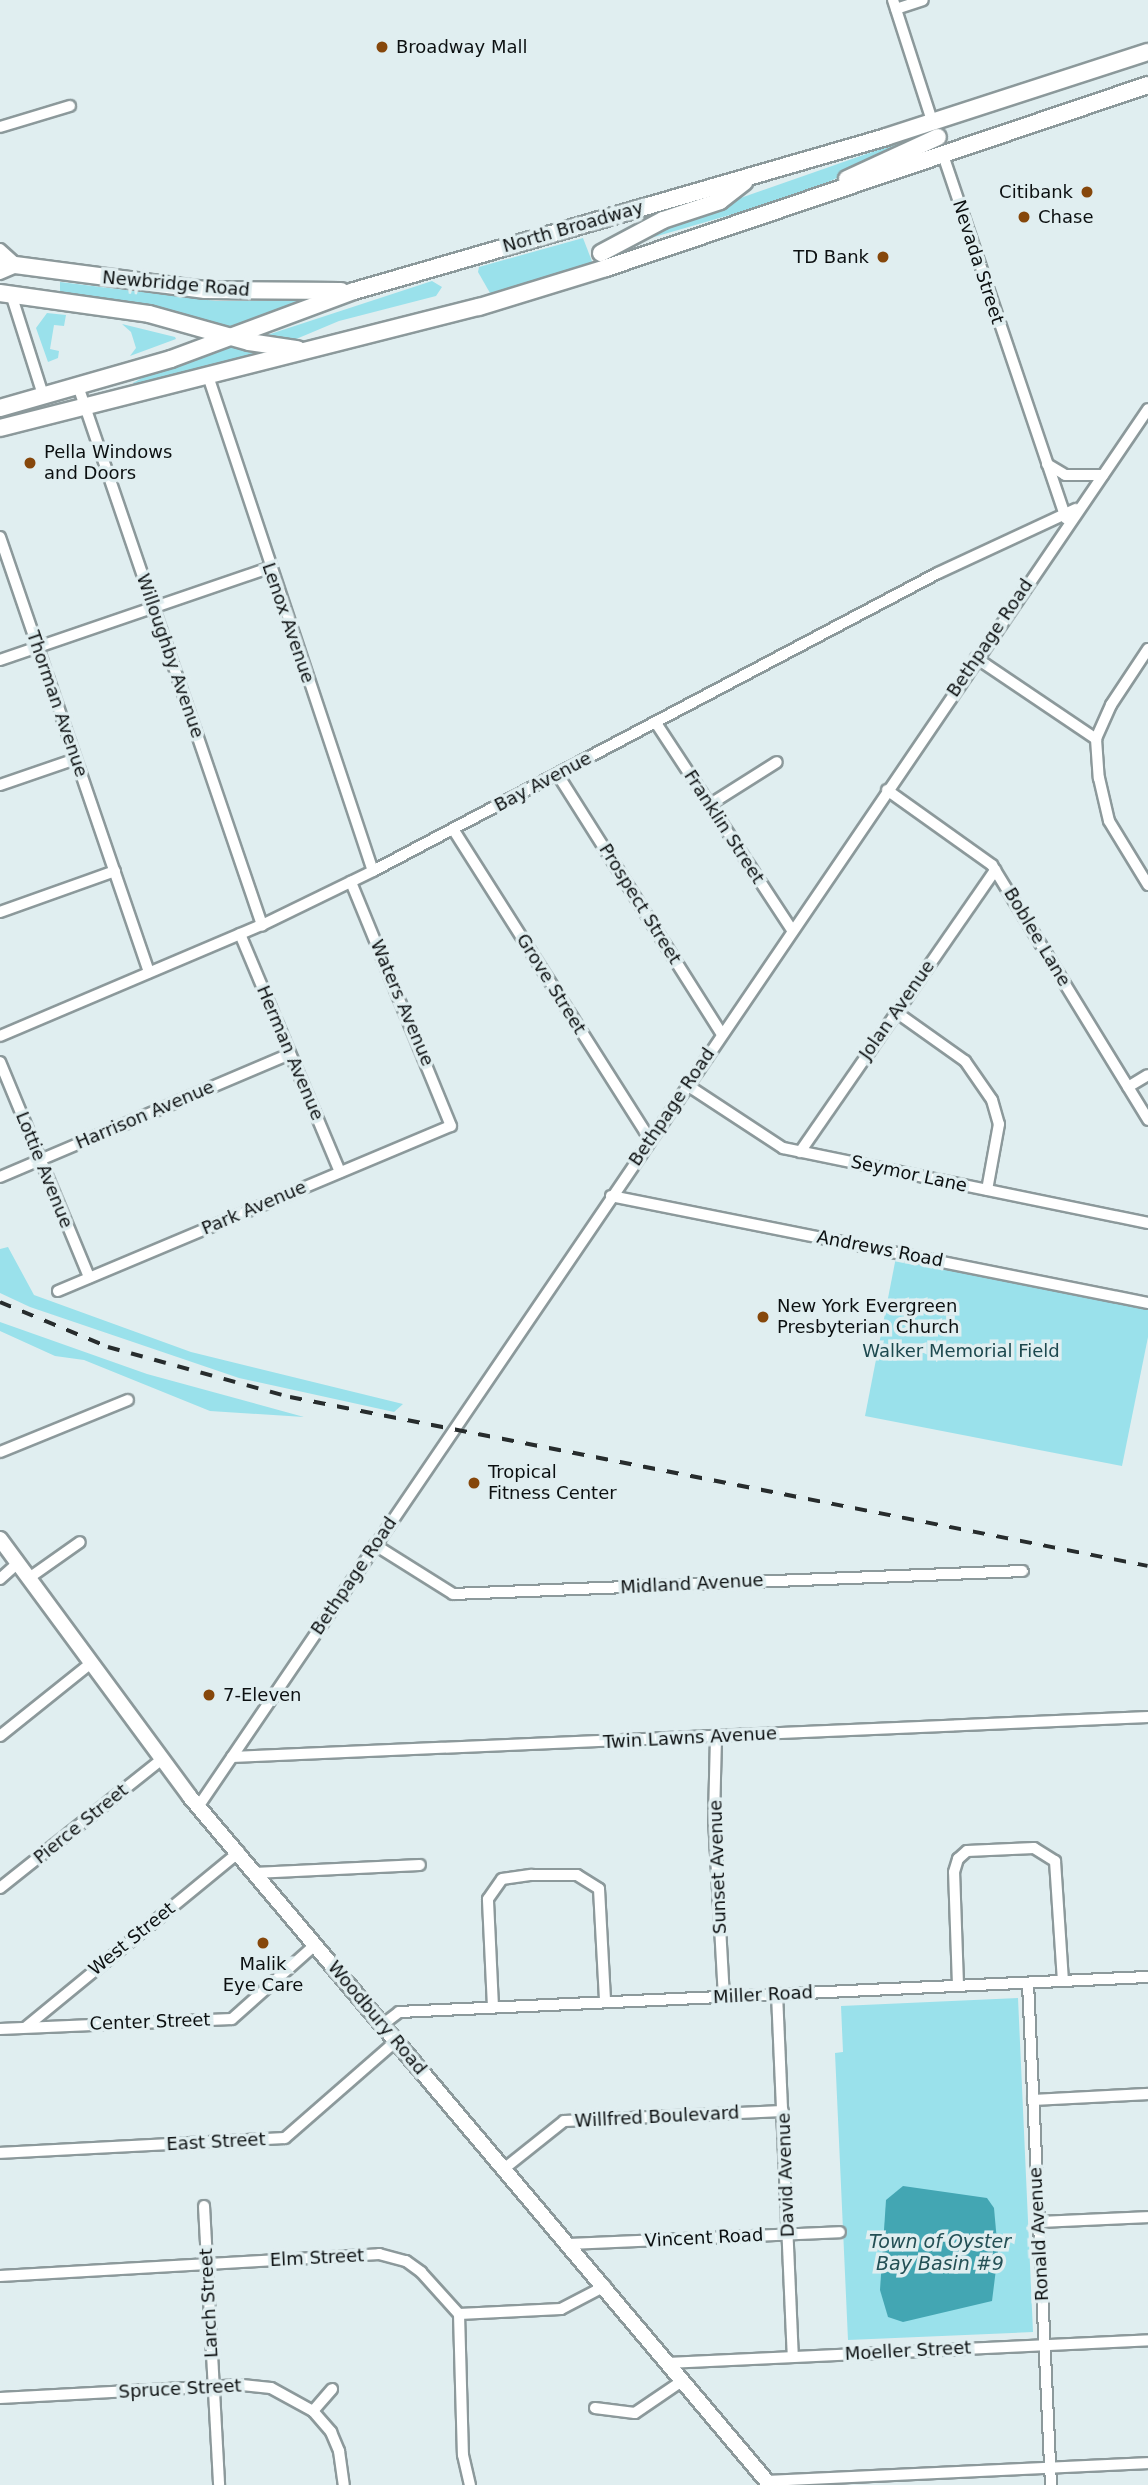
<!DOCTYPE html>
<html>
<head>
<meta charset="utf-8">
<style>
  body { margin:0 }
  #map { position:relative; width:1148px; height:2485px; overflow:hidden; background:#e0eef0; font-family:"DejaVu Sans",sans-serif }
  div>[style] { position:absolute }
  .green>* { inset:0; background:#9ae1eb }
  .water>* { inset:0; background:#43a6b3 }
  .roads { filter:drop-shadow(2px 0 #8c999b) drop-shadow(-2px 0 #8c999b) drop-shadow(0 2px #8c999b) drop-shadow(0 -2px #8c999b) }
  .street>* { height:10px; margin:-5px; padding:0 5px; transform-origin:5px; border-radius:5px; background:#fff }
  .secondary>* { height:14px; margin:-7px; padding:0 7px; transform-origin:7px; border-radius:7px; background:#fff }
  .primary>* { height:16px; margin:-8px; padding:0 8px; transform-origin:8px; border-radius:8px; background:#fff }
  .rail>* { height:3.5px; margin-top:-1.75px; transform-origin:0; background:repeating-linear-gradient(90deg,#272c2d 0 12px,transparent 0 24px) }
  .dots>* { width:19px; height:19px; translate:-50% -50%; box-sizing:border-box; border:4px solid #e0eef0; border-radius:50% }
  span { translate:-50% -50%; white-space:nowrap; text-align:center; line-height:1.15; -webkit-text-stroke:7px #e0eef0; paint-order:stroke }
  .poi-label { font-size:18px; color:#0c1011 }
  .left { translate:0 -50%; text-align:left }
  .right { translate:-100% -50%; text-align:right }
  .street-label { font-size:18px; color:#0c1011 }
  .park-label { font-size:18px; color:#1c484e }
  .water-label { font-size:19px; color:#245055; font-style:italic }
</style>
</head>
<body>
<div id="map">
  <div class="green">
    <div style="clip-path:polygon(912px 138px,913px 143px,802px 194px,637px 242px,675px 221px)"></div>
    <div style="clip-path:polygon(583px 238px,593px 264px,490px 293px,478px 272px,479px 267px)"></div>
    <div style="clip-path:polygon(432px 281px,442px 287px,436px 296px,339px 321px,289px 342px,258px 338px)"></div>
    <div style="clip-path:polygon(60px 282px,216px 301px,299px 301px,300px 306px,230px 332px,137px 305px,60px 292px)"></div>
    <div style="clip-path:polygon(47px 313px,66px 315px,64px 326px,54px 325px,50px 349px,59px 351px,58px 358px,48px 362px,36px 328px)"></div>
    <div style="clip-path:polygon(122px 324px,175px 337px,176px 339px,130px 356px,136px 348px,131px 332px)"></div>
    <div style="clip-path:polygon(230px 345px,259px 356px,134px 387px,133px 383px,160px 368px)"></div>
    <div style="clip-path:polygon(8px 1247px,34px 1295px,191px 1352px,403px 1404px,394px 1412px,239px 1378px,30px 1307px,0 1293px,0 1249px)"></div>
    <div style="clip-path:polygon(897px 1252px,1148px 1310px,1148px 1337px,1122px 1466px,865px 1416px)"></div>
    <div style="clip-path:polygon(0 1322px,147px 1374px,304px 1417px,210px 1411px,84px 1360px,55px 1356px,0 1331px)"></div>
    <div style="clip-path:polygon(1018px 1998px,1033px 2332px,848px 2340px,835px 2053px,843px 2052px,841px 2006px)"></div>
  </div>
  <div class="water">
    <div style="clip-path:polygon(903px 2186px,987px 2198px,994px 2208px,998px 2253px,992px 2301px,903px 2322px,888px 2317px,880px 2290px,886px 2200px)"></div>
  </div>
  <div class="roads">
    <div class="street">
      <div style="left:893px;top:0;width:130px;rotate:72.1deg"></div>
      <div style="left:896px;top:9px;width:28px;rotate:-18deg"></div>
      <div style="left:0;top:127px;width:73px;rotate:-16.7deg"></div>
      <div style="left:942px;top:152px;width:387px;rotate:71.3deg"></div>
      <div style="left:0;top:249px;width:25px;rotate:42deg"></div>
      <div style="left:19px;top:266px;width:21px;rotate:157deg"></div>
      <div style="left:11px;top:294px;width:106px;rotate:72.4deg"></div>
      <div style="left:207px;top:373px;width:525px;rotate:71.57deg"></div>
      <div style="left:78px;top:386px;width:570px;rotate:71.15deg"></div>
      <div style="left:1047px;top:464px;width:21px;rotate:31deg"></div>
      <div style="left:1065px;top:475px;width:38px"></div>
      <div style="left:0;top:537px;width:460px;rotate:71.1deg"></div>
      <div style="left:1148px;top:649px;width:67px;rotate:123.5deg"></div>
      <div style="left:1111px;top:705px;width:37px;rotate:114deg"></div>
      <div style="left:1096px;top:739px;width:39px;rotate:86deg"></div>
      <div style="left:1099px;top:778px;width:44px;rotate:76.9deg"></div>
      <div style="left:1109px;top:821px;width:75px;rotate:58.6deg"></div>
      <div style="left:976px;top:658px;width:145px;rotate:34deg"></div>
      <div style="left:0;top:660px;width:284px;rotate:-18.9deg"></div>
      <div style="left:656px;top:723px;width:248px;rotate:56.7deg"></div>
      <div style="left:558px;top:775px;width:307px;rotate:57.7deg"></div>
      <div style="left:0;top:785px;width:80px;rotate:-18.9deg"></div>
      <div style="left:887px;top:790px;width:129px;rotate:35.5deg"></div>
      <div style="left:992px;top:865px;width:299px;rotate:58.5deg"></div>
      <div style="left:709px;top:805px;width:80px;rotate:-32.3deg"></div>
      <div style="left:453px;top:829px;width:368px;rotate:57.6deg"></div>
      <div style="left:0;top:912px;width:122px;rotate:-19.6deg"></div>
      <div style="left:240px;top:934px;width:258px;rotate:67.2deg"></div>
      <div style="left:896px;top:1012px;width:85px;rotate:35.4deg"></div>
      <div style="left:965px;top:1061px;width:47px;rotate:55.3deg"></div>
      <div style="left:992px;top:1100px;width:25px;rotate:74deg"></div>
      <div style="left:999px;top:1124px;width:67px;rotate:100.3deg"></div>
      <div style="left:0;top:1036px;width:285px;rotate:-23deg"></div>
      <div style="left:262px;top:925px;width:123px;rotate:-25.9deg"></div>
      <div style="left:373px;top:871px;width:639px;rotate:-27.81deg"></div>
      <div style="left:938px;top:573px;width:152px;rotate:-24.9deg"></div>
      <div style="left:0;top:1062px;width:233px;rotate:67.5deg"></div>
      <div style="left:687px;top:1085px;width:115px;rotate:33.3deg"></div>
      <div style="left:783px;top:1148px;width:373px;rotate:11.6deg"></div>
      <div style="left:1128px;top:1087px;width:23px;rotate:-31deg"></div>
      <div style="left:800px;top:1152px;width:343px;rotate:-55.3deg"></div>
      <div style="left:0;top:1177px;width:315px;rotate:-23deg"></div>
      <div style="left:611px;top:1196px;width:548px;rotate:11.27deg"></div>
      <div style="left:58px;top:1291px;width:426px;rotate:-22.8deg"></div>
      <div style="left:451px;top:1126px;width:264px;rotate:-112.3deg"></div>
      <div style="left:0;top:1452px;width:138px;rotate:-22.1deg"></div>
      <div style="left:375px;top:1545px;width:92px;rotate:32.1deg"></div>
      <div style="left:453px;top:1594px;width:570px;rotate:-2.31deg"></div>
      <div style="left:29px;top:1578px;width:62px;rotate:-35.2deg"></div>
      <div style="left:0;top:1579px;width:24px;rotate:-42deg"></div>
      <div style="left:0;top:1736px;width:117px;rotate:-38.7deg"></div>
      <div style="left:716px;top:1737px;width:82px;rotate:91.4deg"></div>
      <div style="left:714px;top:1819px;width:177px;rotate:86.8deg"></div>
      <div style="left:232px;top:1757px;width:917px;rotate:-2.5deg"></div>
      <div style="left:198px;top:1807px;width:1690px;rotate:-55.8deg"></div>
      <div style="left:254px;top:1873px;width:166px;rotate:-2.8deg"></div>
      <div style="left:0;top:1888px;width:207px;rotate:-38.5deg"></div>
      <div style="left:1028px;top:1983px;width:503px;rotate:87.38deg"></div>
      <div style="left:958px;top:1985px;width:113px;rotate:-92deg"></div>
      <div style="left:954px;top:1872px;width:14px;rotate:-73deg"></div>
      <div style="left:958px;top:1859px;width:12px;rotate:-42deg"></div>
      <div style="left:967px;top:1851px;width:67px;rotate:-2.6deg"></div>
      <div style="left:1034px;top:1848px;width:25px;rotate:32deg"></div>
      <div style="left:1055px;top:1861px;width:120px;rotate:86.2deg"></div>
      <div style="left:777px;top:1994px;width:362px;rotate:87.5deg"></div>
      <div style="left:493px;top:2007px;width:108px;rotate:-92.7deg"></div>
      <div style="left:488px;top:1899px;width:24px;rotate:-55deg"></div>
      <div style="left:502px;top:1879px;width:30px;rotate:-8deg"></div>
      <div style="left:532px;top:1875px;width:45px"></div>
      <div style="left:577px;top:1875px;width:26px;rotate:32deg"></div>
      <div style="left:599px;top:1889px;width:112px;rotate:86.9deg"></div>
      <div style="left:382px;top:2025px;width:21px;rotate:-37deg"></div>
      <div style="left:399px;top:2012px;width:750px;rotate:-2.68deg"></div>
      <div style="left:26px;top:2027px;width:276px;rotate:-39.4deg"></div>
      <div style="left:0;top:2029px;width:232px;rotate:-2.5deg"></div>
      <div style="left:232px;top:2019px;width:111px;rotate:-41.7deg"></div>
      <div style="left:1033px;top:2100px;width:115px;rotate:-3deg"></div>
      <div style="left:0;top:2153px;width:285px;rotate:-3deg"></div>
      <div style="left:285px;top:2138px;width:147px;rotate:-41.1deg"></div>
      <div style="left:505px;top:2168px;width:75px;rotate:-38.5deg"></div>
      <div style="left:564px;top:2121px;width:219px;rotate:-2.6deg"></div>
      <div style="left:204px;top:2206px;width:279px;rotate:86.9deg"></div>
      <div style="left:1039px;top:2222px;width:109px;rotate:-2.6deg"></div>
      <div style="left:568px;top:2244px;width:272px;rotate:-2.5deg"></div>
      <div style="left:0;top:2276px;width:380px;rotate:-3.3deg"></div>
      <div style="left:379px;top:2254px;width:28px;rotate:15deg"></div>
      <div style="left:406px;top:2261px;width:19px;rotate:36deg"></div>
      <div style="left:421px;top:2272px;width:57px;rotate:47.9deg"></div>
      <div style="left:459px;top:2314px;width:141px;rotate:88.4deg"></div>
      <div style="left:463px;top:2455px;width:31px;rotate:77deg"></div>
      <div style="left:459px;top:2314px;width:102px;rotate:-2.8deg"></div>
      <div style="left:561px;top:2309px;width:50px;rotate:-27.6deg"></div>
      <div style="left:667px;top:2363px;width:482px;rotate:-2.7deg"></div>
      <div style="left:0;top:2398px;width:242px;rotate:-3.1deg"></div>
      <div style="left:242px;top:2385px;width:29px;rotate:6deg"></div>
      <div style="left:271px;top:2388px;width:48px;rotate:28.7deg"></div>
      <div style="left:313px;top:2411px;width:28px;rotate:49deg"></div>
      <div style="left:331px;top:2432px;width:21px;rotate:67deg"></div>
      <div style="left:339px;top:2451px;width:34px;rotate:82deg"></div>
      <div style="left:595px;top:2408px;width:40px;rotate:7.1deg"></div>
      <div style="left:635px;top:2413px;width:57px;rotate:-34.2deg"></div>
      <div style="left:313px;top:2411px;width:29px;rotate:-49deg"></div>
      <div style="left:766px;top:2481px;width:382px;rotate:-2.7deg"></div>
    </div>
    <div class="secondary">
      <div style="left:0;top:1539px;width:320px;rotate:53.6deg"></div>
      <div style="left:190px;top:1797px;width:900px;rotate:49.87deg"></div>
    </div>
    <div class="primary">
      <div style="left:847px;top:179px;width:100px;rotate:-24.8deg"></div>
      <div style="left:601px;top:253px;width:70px;rotate:-28deg"></div>
      <div style="left:663px;top:220px;width:60px;rotate:-18.4deg"></div>
      <div style="left:720px;top:201px;width:31px;rotate:-38deg"></div>
      <div style="left:0;top:263px;width:207px;rotate:7.5deg"></div>
      <div style="left:205px;top:290px;width:136px;rotate:0.4deg"></div>
      <div style="left:0;top:293px;width:150px;rotate:8deg"></div>
      <div style="left:149px;top:314px;width:104px;rotate:15.6deg"></div>
      <div style="left:249px;top:342px;width:49px;rotate:8.3deg"></div>
      <div style="left:0;top:408px;width:178px;rotate:-16deg"></div>
      <div style="left:171px;top:359px;width:195px;rotate:-20.4deg"></div>
      <div style="left:354px;top:291px;width:554px;rotate:-16.14deg"></div>
      <div style="left:886px;top:137px;width:275px;rotate:-18deg"></div>
      <div style="left:0;top:428px;width:494px;rotate:-14.2deg"></div>
      <div style="left:479px;top:307px;width:133px;rotate:-17.1deg"></div>
      <div style="left:606px;top:268px;width:572px;rotate:-18.66deg"></div>
    </div>
  </div>
  <div class="rail">
    <div style="left:0;top:1302px;width:117px;rotate:22.6deg"></div>
    <div style="left:108px;top:1347px;width:189px;rotate:15.4deg"></div>
    <div style="left:290px;top:1397px;width:874px;rotate:11.14deg"></div>
  </div>
  <div class="dots">
    <div style="left:382px;top:47px;background:#86470b"></div>
    <div style="left:1087px;top:192px;background:#86470b"></div>
    <div style="left:1024px;top:217px;background:#86470b"></div>
    <div style="left:883px;top:257px;background:#86470b"></div>
    <div style="left:30px;top:463px;background:#86470b"></div>
    <div style="left:763px;top:1317px;background:#86470b"></div>
    <div style="left:474px;top:1483px;background:#86470b"></div>
    <div style="left:209px;top:1695px;background:#86470b"></div>
    <div style="left:263px;top:1943px;background:#86470b"></div>
  </div>
  <div class="poi-label">
    <span class="left" style="left:396px;top:47px">Broadway Mall</span>
    <span class="right" style="left:1073px;top:192px">Citibank</span>
    <span class="left" style="left:1038px;top:217px">Chase</span>
    <span class="right" style="left:869px;top:257px">TD Bank</span>
    <span class="left" style="left:44px;top:463px">Pella Windows<br>and Doors</span>
    <span class="left" style="left:777px;top:1317px">New York Evergreen<br>Presbyterian Church</span>
    <span class="left" style="left:488px;top:1483px">Tropical<br>Fitness Center</span>
    <span class="left" style="left:223px;top:1695px">7-Eleven</span>
    <span style="left:263px;top:1975px">Malik<br>Eye Care</span>
  </div>
  <div class="street-label">
    <span style="left:573px;top:227px;rotate:-16deg">North Broadway</span>
    <span style="left:978px;top:262px;rotate:72deg">Nevada Street</span>
    <span style="left:176px;top:284px;rotate:5deg">Newbridge Road</span>
    <span style="left:288px;top:623px;rotate:71deg">Lenox Avenue</span>
    <span style="left:990px;top:638px;rotate:-56deg">Bethpage Road</span>
    <span style="left:170px;top:656px;rotate:71deg">Willoughby Avenue</span>
    <span style="left:57px;top:704px;rotate:71deg">Thorman Avenue</span>
    <span style="left:543px;top:782px;rotate:-28deg">Bay Avenue</span>
    <span style="left:724px;top:827px;rotate:57deg">Franklin Street</span>
    <span style="left:640px;top:904px;rotate:58deg">Prospect Street</span>
    <span style="left:1037px;top:937px;rotate:59deg">Boblee Lane</span>
    <span style="left:551px;top:984px;rotate:58deg">Grove Street</span>
    <span style="left:402px;top:1003px;rotate:67deg">Waters Avenue</span>
    <span style="left:897px;top:1010px;rotate:-55deg">Jolan Avenue</span>
    <span style="left:290px;top:1053px;rotate:67deg">Herman Avenue</span>
    <span style="left:672px;top:1107px;rotate:-56deg">Bethpage Road</span>
    <span style="left:145px;top:1115px;rotate:-23deg">Harrison Avenue</span>
    <span style="left:44px;top:1170px;rotate:68deg">Lottie Avenue</span>
    <span style="left:909px;top:1174px;rotate:12deg">Seymor Lane</span>
    <span style="left:254px;top:1208px;rotate:-23deg">Park Avenue</span>
    <span style="left:880px;top:1249px;rotate:11deg">Andrews Road</span>
    <span style="left:354px;top:1576px;rotate:-56deg">Bethpage Road</span>
    <span style="left:692px;top:1584px;rotate:-3deg">Midland Avenue</span>
    <span style="left:690px;top:1738px;rotate:-3deg">Twin Lawns Avenue</span>
    <span style="left:81px;top:1824px;rotate:-39deg">Pierce Street</span>
    <span style="left:718px;top:1867px;rotate:-92deg">Sunset Avenue</span>
    <span style="left:132px;top:1939px;rotate:-39deg">West Street</span>
    <span style="left:763px;top:1995px;rotate:-3deg">Miller Road</span>
    <span style="left:377px;top:2018px;rotate:50deg">Woodbury Road</span>
    <span style="left:150px;top:2022px;rotate:-2deg">Center Street</span>
    <span style="left:657px;top:2117px;rotate:-3deg">Willfred Boulevard</span>
    <span style="left:216px;top:2142px;rotate:-3deg">East Street</span>
    <span style="left:786px;top:2175px;rotate:-92deg">David Avenue</span>
    <span style="left:1039px;top:2234px;rotate:-93deg">Ronald Avenue</span>
    <span style="left:704px;top:2238px;rotate:-3deg">Vincent Road</span>
    <span style="left:317px;top:2258px;rotate:-3deg">Elm Street</span>
    <span style="left:209px;top:2303px;rotate:-93deg">Larch Street</span>
    <span style="left:908px;top:2351px;rotate:-3deg">Moeller Street</span>
    <span style="left:180px;top:2389px;rotate:-3deg">Spruce Street</span>
  </div>
  <div class="park-label">
    <span style="left:961px;top:1351px">Walker Memorial Field</span>
  </div>
  <div class="water-label">
    <span style="left:940px;top:2253px">Town of Oyster<br>Bay Basin #9</span>
  </div>
</div>
</body>
</html>
